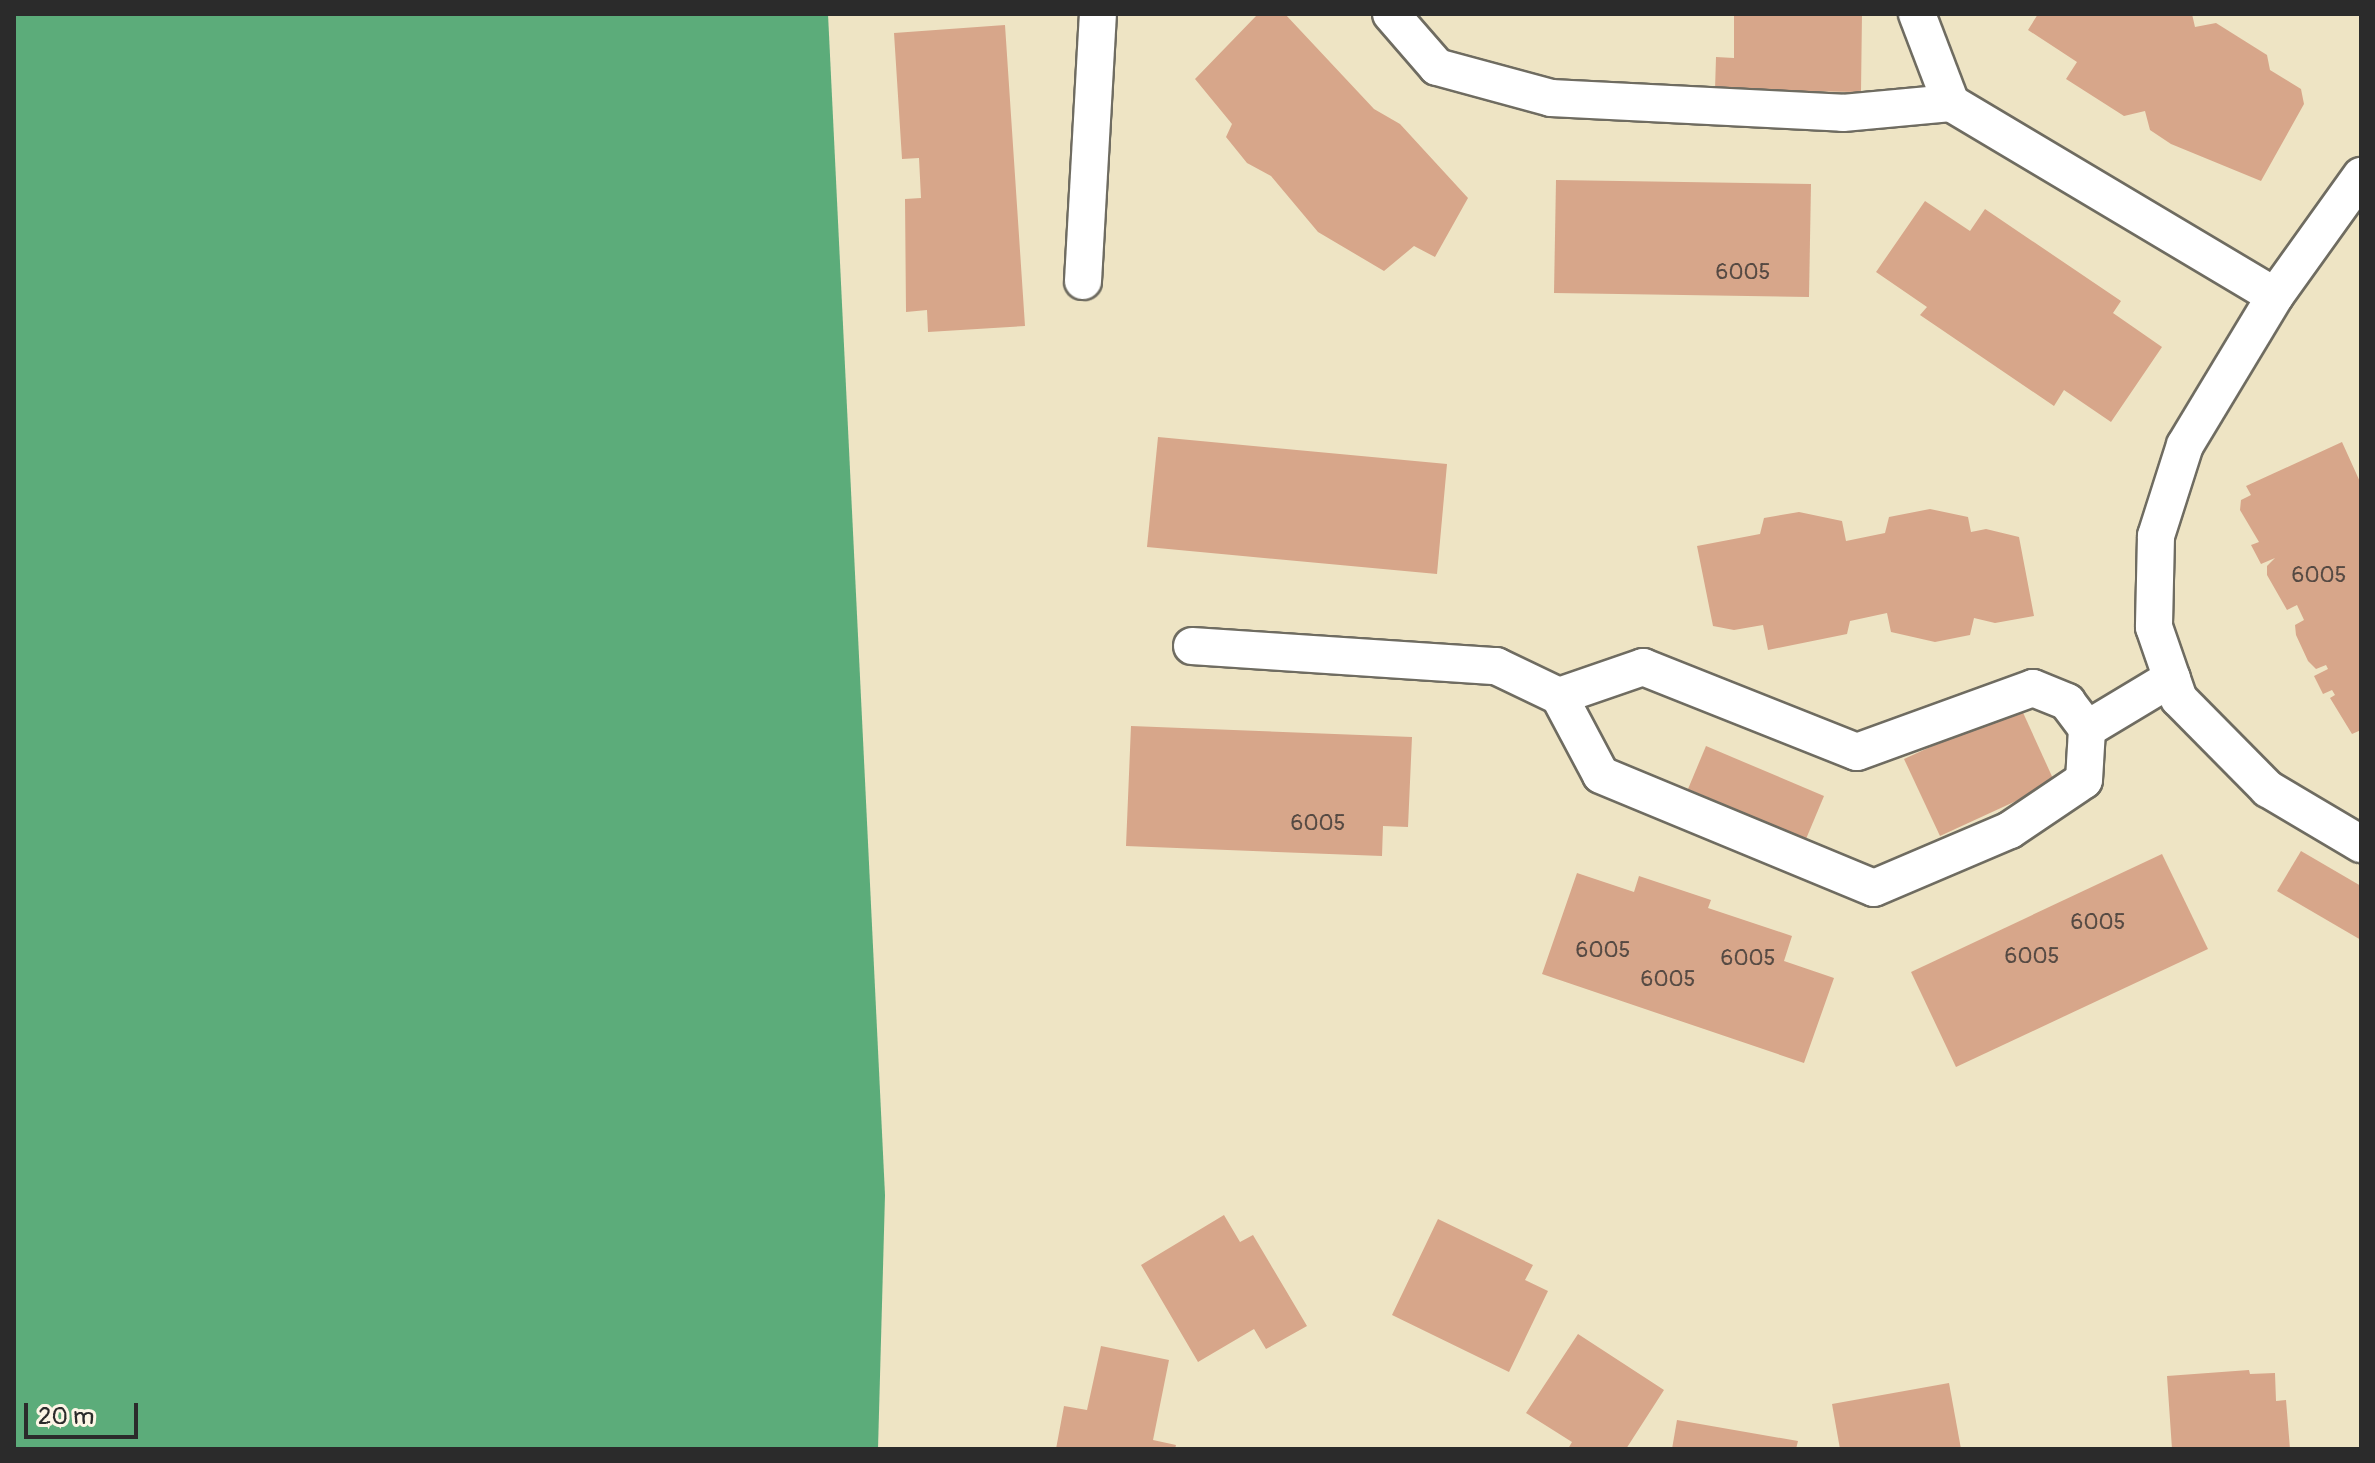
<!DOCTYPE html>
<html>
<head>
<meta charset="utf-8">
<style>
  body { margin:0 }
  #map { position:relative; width:2375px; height:1463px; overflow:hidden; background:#eee4c4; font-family:Pangolin,sans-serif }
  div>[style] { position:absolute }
  .forest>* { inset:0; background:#5cac7a }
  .building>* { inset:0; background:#d7a68a }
  .roads { filter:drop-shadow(2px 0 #6f6c61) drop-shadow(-2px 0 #6f6c61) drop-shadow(0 2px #6f6c61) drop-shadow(0 -2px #6f6c61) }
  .minor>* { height:36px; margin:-18px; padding:0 18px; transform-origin:18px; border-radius:18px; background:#fff }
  span { translate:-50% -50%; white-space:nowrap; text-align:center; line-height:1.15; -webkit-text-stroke:6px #fcf5e5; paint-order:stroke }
  .number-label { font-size:22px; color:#564a43 }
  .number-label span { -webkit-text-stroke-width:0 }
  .frame { position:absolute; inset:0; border:16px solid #2b2b2b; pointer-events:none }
  .scale { position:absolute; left:24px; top:1403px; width:114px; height:36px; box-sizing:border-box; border:4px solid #2b2b2b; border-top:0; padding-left:10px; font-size:24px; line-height:28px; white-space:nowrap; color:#2b2b2b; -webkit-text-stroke:6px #fcf5e5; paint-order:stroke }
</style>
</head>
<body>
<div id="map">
  <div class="forest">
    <div style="clip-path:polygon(14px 14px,828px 14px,885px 1195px,878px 1449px,14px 1449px)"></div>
  </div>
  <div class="building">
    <div style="clip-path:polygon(1258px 14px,1285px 14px,1374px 109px,1400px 124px,1468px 198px,1435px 257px,1414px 246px,1384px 271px,1318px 232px,1271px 176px,1247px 163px,1226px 137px,1232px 124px,1195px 79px)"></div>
    <div style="clip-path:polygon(1734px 14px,1862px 14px,1861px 92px,1715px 90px,1716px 57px,1734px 58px)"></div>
    <div style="clip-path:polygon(2038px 14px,2192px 14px,2195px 27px,2216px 23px,2267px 55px,2270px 70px,2301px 89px,2304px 104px,2261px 181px,2171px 144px,2150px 130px,2145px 111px,2124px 116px,2066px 79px,2077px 62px,2028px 30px)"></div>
    <div style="clip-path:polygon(1005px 25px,1025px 326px,928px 332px,927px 310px,906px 312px,905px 199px,921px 198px,919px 158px,902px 159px,894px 33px)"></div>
    <div style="clip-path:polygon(1556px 180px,1811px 184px,1809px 297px,1554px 293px)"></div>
    <div style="clip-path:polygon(1925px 201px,1970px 231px,1985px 209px,2121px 301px,2113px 313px,2162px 347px,2111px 422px,2064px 390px,2054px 406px,1920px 315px,1927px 307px,1876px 272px)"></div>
    <div style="clip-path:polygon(1158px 437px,1447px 464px,1437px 574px,1147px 547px)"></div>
    <div style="clip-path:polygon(2342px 442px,2361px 484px,2361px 730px,2352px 734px,2330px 698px,2335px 695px,2332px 690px,2323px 694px,2314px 676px,2328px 669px,2326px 665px,2316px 669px,2308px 661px,2296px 635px,2295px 625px,2304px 620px,2297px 605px,2287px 610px,2267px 575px,2267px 566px,2275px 558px,2261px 564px,2251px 545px,2259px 542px,2240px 510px,2241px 500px,2251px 495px,2246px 486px)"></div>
    <div style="clip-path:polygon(1930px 509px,1968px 517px,1971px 532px,1986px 529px,2019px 537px,2034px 616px,1995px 623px,1974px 618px,1970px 635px,1935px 642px,1891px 632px,1887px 613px,1850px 621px,1847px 634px,1768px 650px,1763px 625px,1734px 630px,1713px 626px,1697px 546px,1760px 534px,1764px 518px,1799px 512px,1842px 521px,1846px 541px,1885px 533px,1889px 517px)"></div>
    <div style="clip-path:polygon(2020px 706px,2055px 783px,1940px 836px,1904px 759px)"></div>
    <div style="clip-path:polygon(1131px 726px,1412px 737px,1408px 827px,1383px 826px,1382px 856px,1126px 846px)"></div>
    <div style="clip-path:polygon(1706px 746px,1824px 796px,1806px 839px,1688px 789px)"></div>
    <div style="clip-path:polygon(2301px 851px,2361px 886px,2361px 940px,2277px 891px)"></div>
    <div style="clip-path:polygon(2162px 854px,2208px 949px,1956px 1067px,1911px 972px)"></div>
    <div style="clip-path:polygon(1577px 873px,1634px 892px,1639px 876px,1711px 900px,1708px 908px,1792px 936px,1784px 961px,1834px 978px,1804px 1063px,1542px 974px)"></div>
    <div style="clip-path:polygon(1224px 1215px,1240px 1242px,1253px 1235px,1307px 1326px,1266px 1349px,1254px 1329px,1198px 1362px,1141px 1265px)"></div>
    <div style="clip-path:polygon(1438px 1219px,1533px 1265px,1525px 1280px,1548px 1291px,1509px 1372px,1392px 1315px)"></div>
    <div style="clip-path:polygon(1578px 1334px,1664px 1390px,1626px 1449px,1568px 1449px,1572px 1442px,1526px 1413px)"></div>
    <div style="clip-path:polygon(1101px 1346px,1169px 1360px,1153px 1440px,1176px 1445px,1175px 1449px,1056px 1449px,1064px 1406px,1087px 1410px)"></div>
    <div style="clip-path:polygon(2249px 1370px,2250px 1374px,2275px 1373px,2276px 1401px,2286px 1400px,2290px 1449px,2172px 1449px,2167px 1376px)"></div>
    <div style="clip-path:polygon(1949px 1383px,1961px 1449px,1840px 1449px,1832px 1404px)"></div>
    <div style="clip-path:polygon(1677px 1420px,1798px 1441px,1796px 1449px,1672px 1449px)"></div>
  </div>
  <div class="roads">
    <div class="minor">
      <div style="left:1391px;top:14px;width:70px;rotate:49deg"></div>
      <div style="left:1437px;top:67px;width:118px;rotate:15.2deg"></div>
      <div style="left:1551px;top:98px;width:292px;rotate:2.9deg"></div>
      <div style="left:1843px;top:113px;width:108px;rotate:-5.3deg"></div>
      <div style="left:1951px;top:103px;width:377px;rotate:30.8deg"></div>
      <div style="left:2275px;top:296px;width:148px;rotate:-54.4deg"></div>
      <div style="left:1917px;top:14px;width:95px;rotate:69.1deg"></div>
      <div style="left:1083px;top:281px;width:267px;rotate:-86.8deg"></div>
      <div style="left:2275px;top:296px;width:174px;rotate:121.1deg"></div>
      <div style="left:2185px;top:445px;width:96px;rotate:107.7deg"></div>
      <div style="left:2156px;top:536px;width:91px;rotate:91.3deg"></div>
      <div style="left:2154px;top:627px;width:76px;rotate:70.9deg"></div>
      <div style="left:2179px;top:699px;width:127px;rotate:45.3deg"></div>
      <div style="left:2268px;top:789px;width:108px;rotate:30.6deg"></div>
      <div style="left:1192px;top:646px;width:305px;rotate:3.8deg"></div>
      <div style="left:1496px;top:666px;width:70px;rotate:25.5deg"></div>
      <div style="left:1559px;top:696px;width:89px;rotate:62deg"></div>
      <div style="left:1601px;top:775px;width:295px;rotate:22.5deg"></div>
      <div style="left:1874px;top:888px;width:148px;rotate:-23.1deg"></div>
      <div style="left:2010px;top:830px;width:89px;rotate:-34deg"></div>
      <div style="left:2084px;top:780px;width:51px;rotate:-86.6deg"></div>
      <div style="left:2087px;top:729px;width:99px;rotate:-31deg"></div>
      <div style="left:1559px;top:696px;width:89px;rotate:-19deg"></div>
      <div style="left:1643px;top:667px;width:230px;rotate:21.7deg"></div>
      <div style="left:1857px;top:752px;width:187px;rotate:-20deg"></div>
      <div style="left:2033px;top:688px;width:37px;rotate:22deg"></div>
      <div style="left:2067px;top:702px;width:34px;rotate:53deg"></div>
    </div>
  </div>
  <div class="number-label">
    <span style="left:1743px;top:273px">6005</span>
    <span style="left:2319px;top:576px">6005</span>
    <span style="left:1318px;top:824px">6005</span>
    <span style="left:2098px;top:923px">6005</span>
    <span style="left:1603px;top:951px">6005</span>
    <span style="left:2032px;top:957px">6005</span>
    <span style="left:1748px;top:959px">6005</span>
    <span style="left:1668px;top:980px">6005</span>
  </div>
  <div class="frame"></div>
  <div class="scale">20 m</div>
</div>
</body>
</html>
